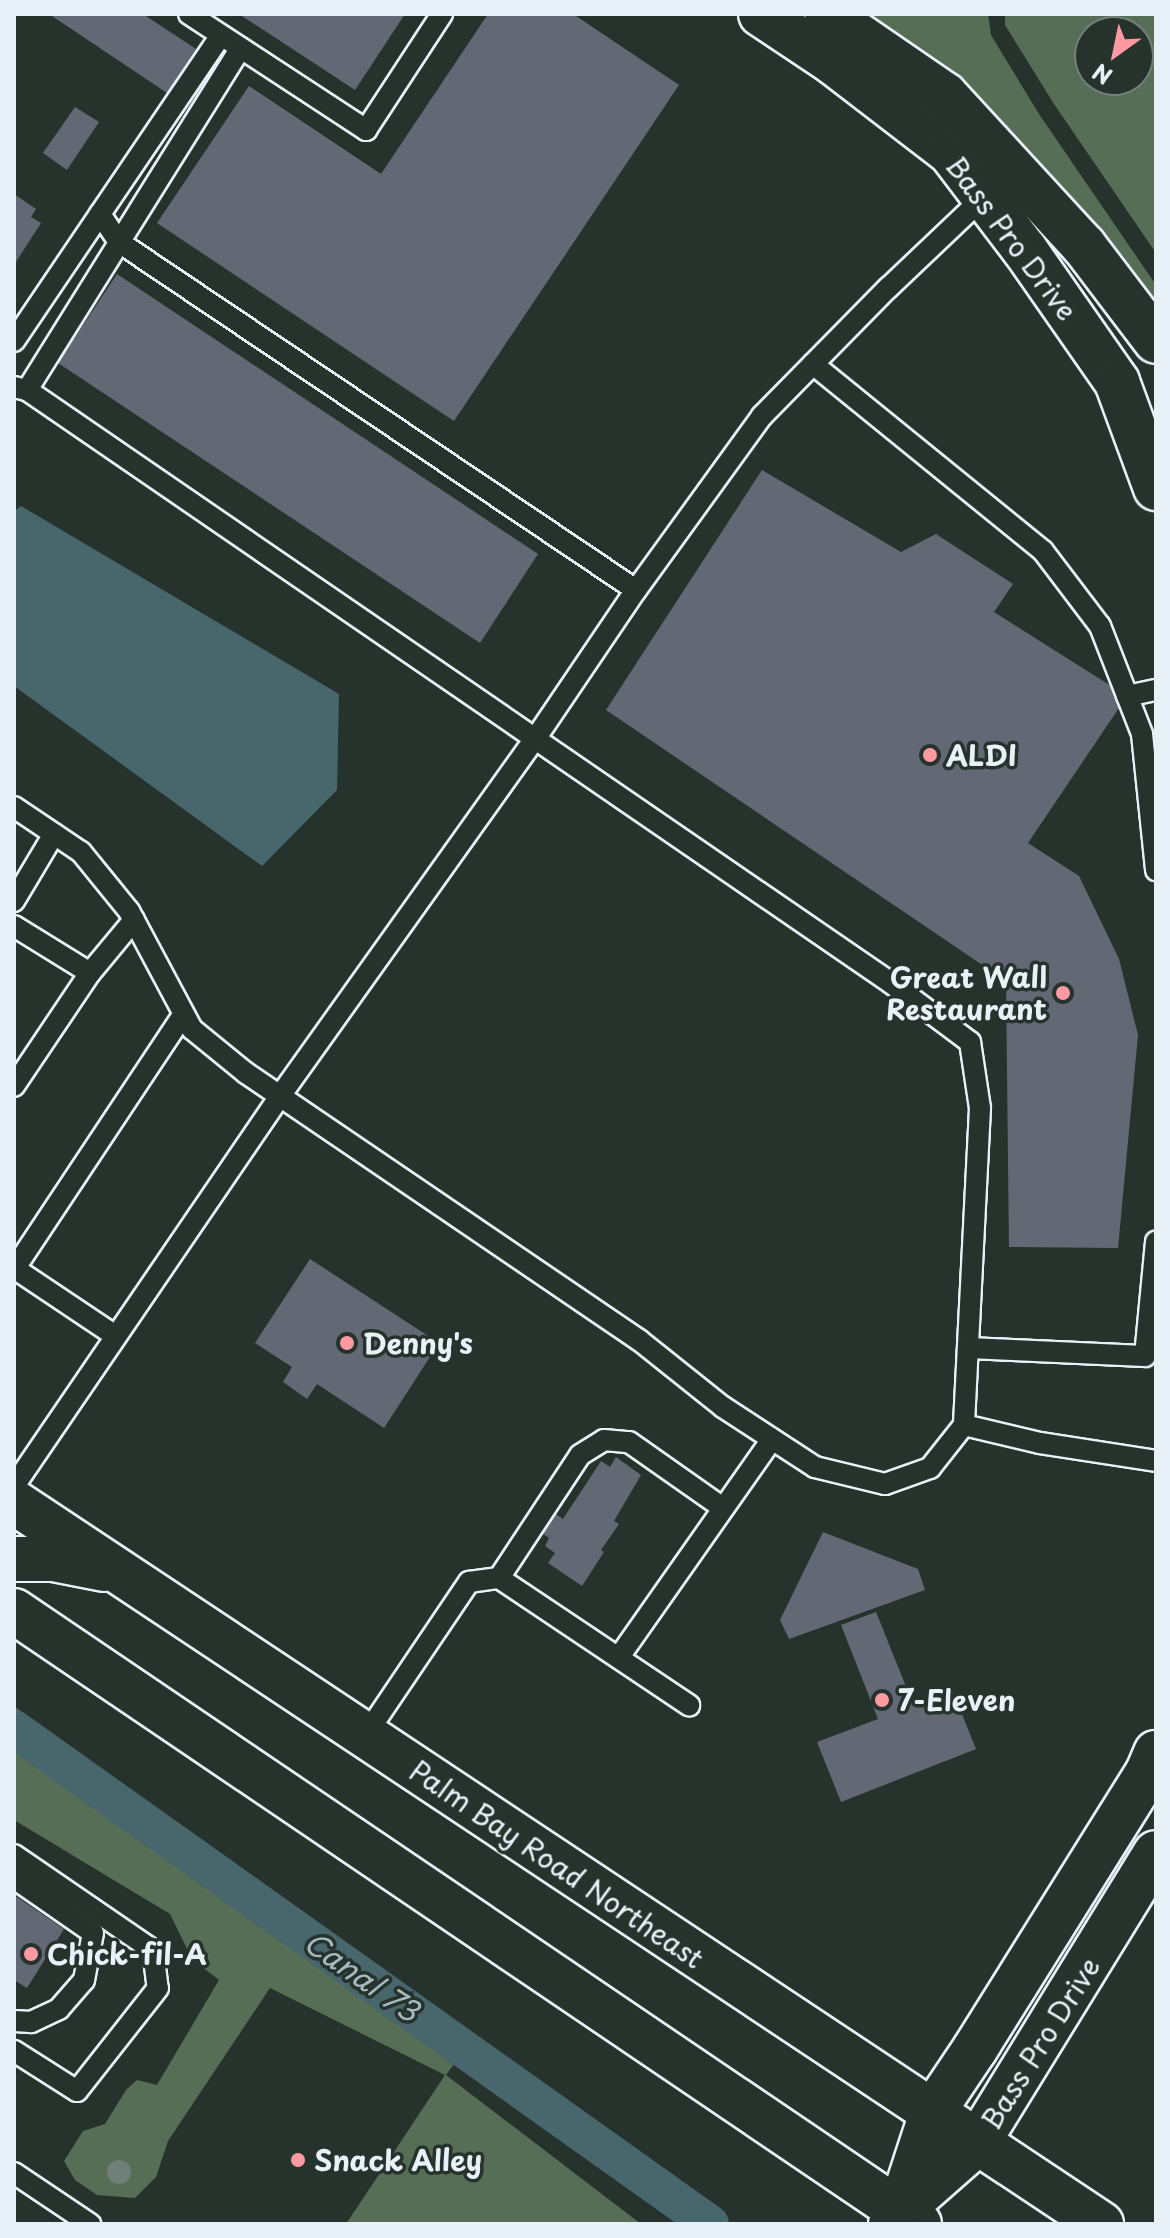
<!DOCTYPE html>
<html>
<head>
<meta charset="utf-8">
<style>
  body { margin:0 }
  #map { position:relative; width:1170px; height:2238px; overflow:hidden; background:#26332d; font-family:"Playpen Sans",sans-serif }
  div>[style] { position:absolute }
  .green>* { inset:0; background:#556e55 }
  .water>* { inset:0; background:#47676d }
  .canal>* { height:38px; margin:-19px; padding:0 19px; transform-origin:19px; border-radius:19px; background:#47676d }
  .building>* { inset:0; background:#636974 }
  .roads { filter:drop-shadow(2px 0 #e8f1f8) drop-shadow(-2px 0 #e8f1f8) drop-shadow(0 2px #e8f1f8) drop-shadow(0 -2px #e8f1f8) }
  .lane>* { height:20px; margin:-10px; padding:0 10px; transform-origin:10px; border-radius:10px; background:#26332d }
  .secondary>* { height:44px; margin:-22px; padding:0 22px; transform-origin:22px; border-radius:22px; background:#26332d }
  .trees>* { width:24px; height:24px; margin:-12px; border-radius:50%; background:#707f79 }
  .dots>* { width:22px; height:22px; translate:-50% -50%; box-sizing:border-box; border:4px solid #26332d; border-radius:50% }
  span { translate:-50% -50%; white-space:nowrap; text-align:center; line-height:1.15; -webkit-text-stroke:7px #26332d; paint-order:stroke }
  .street-label { font-size:28px; color:#e8f1f8 }
  .poi-label { font-size:28px; color:#e8f1f8; font-weight:700 }
  .left { translate:0 -50%; text-align:left }
  .right { translate:-100% -50%; text-align:right }
  .water-label { font-size:30px; color:#a8bac0; font-style:italic }
  .frame { position:absolute; inset:0; border:16px solid #e8f1f8; pointer-events:none }
  .north { position:absolute; left:1074px; top:16px; width:80px; height:80px; box-sizing:border-box; background:#26332d; border:2px solid #747f7e; border-radius:50%; rotate:213deg; font-size:22px; font-weight:700; line-height:32px; text-align:center; color:#e8f1f8 }
  .north::after { content:''; display:block; margin:auto; width:28px; height:36px; background:#ff9aa2; clip-path:polygon(50% 0,100% 100%,50% 72%,0 100%) }
</style>
</head>
<body>
<div id="map">
  <div class="green">
    <div style="clip-path:polygon(869px 14px,988px 14px,991px 35px,1039px 114px,1156px 285px,1156px 307px,1038px 163px,867px 16px)"></div>
    <div style="clip-path:polygon(evenodd,1005px 14px,1156px 14px,1156px 253px,1054px 104px,1005px 25px,1005px 14px,1090px 32px,1138px 32px,1138px 80px,1090px 80px,1090px 32px)"></div>
    <div style="clip-path:polygon(14px 1706px,469px 2044px,446px 2075px,641px 2224px,346px 2224px,445px 2075px,270px 1988px,168px 2141px,156px 2177px,135px 2198px,97px 2195px,75px 2180px,64px 2161px,83px 2131px,105px 2124px,126px 2090px,137px 2080px,157px 2085px,219px 1980px,192px 1959px,170px 1914px,14px 1820px)"></div>
  </div>
  <div class="water">
    <div style="clip-path:polygon(21px 506px,339px 694px,337px 790px,262px 866px,14px 686px,14px 511px)"></div>
  </div>
  <div class="canal">
    <div style="left:14px;top:1729px;width:854px;rotate:35.42deg"></div>
  </div>
  <div class="building">
    <div style="clip-path:polygon(49px 14px,143px 14px,196px 49px,167px 93px)"></div>
    <div style="clip-path:polygon(239px 14px,405px 14px,355px 90px)"></div>
    <div style="clip-path:polygon(488px 14px,573px 14px,679px 85px,454px 421px,157px 223px,249px 86px,381px 174px)"></div>
    <div style="clip-path:polygon(75px 107px,99px 122px,67px 170px,43px 153px)"></div>
    <div style="clip-path:polygon(14px 194px,36px 209px,31px 217px,41px 223px,14px 265px)"></div>
    <div style="clip-path:polygon(117px 274px,538px 554px,480px 643px,58px 363px)"></div>
    <div style="clip-path:polygon(762px 470px,901px 552px,936px 534px,1013px 584px,994px 612px,1127px 696px,1028px 843px,1079px 876px,1119px 959px,1138px 1035px,1118px 1248px,1009px 1247px,1006px 981px,606px 710px)"></div>
    <div style="clip-path:polygon(310px 1259px,439px 1343px,384px 1428px,317px 1384px,307px 1399px,283px 1382px,292px 1367px,255px 1343px)"></div>
    <div style="clip-path:polygon(616px 1457px,641px 1475px,614px 1521px,619px 1524px,601px 1550px,604px 1552px,582px 1586px,548px 1563px,555px 1553px,545px 1546px,549px 1538px,539px 1531px,553px 1512px,563px 1519px,601px 1461px,610px 1467px)"></div>
    <div style="clip-path:polygon(823px 1532px,918px 1569px,925px 1590px,789px 1639px,780px 1620px)"></div>
    <div style="clip-path:polygon(876px 1612px,913px 1704px,952px 1689px,976px 1749px,841px 1802px,817px 1742px,878px 1719px,841px 1625px)"></div>
    <div style="clip-path:polygon(14px 1895px,64px 1929px,27px 1988px,14px 1980px)"></div>
  </div>
  <div class="roads">
    <div class="lane">
      <div style="left:189px;top:14px;width:212px;rotate:33.2deg"></div>
      <div style="left:366px;top:130px;width:139px;rotate:-56.8deg"></div>
      <div style="left:100px;top:214px;width:34px;rotate:56deg"></div>
      <div style="left:119px;top:242px;width:623px;rotate:33.95deg"></div>
      <div style="left:636px;top:590px;width:215px;rotate:-54.1deg"></div>
      <div style="left:762px;top:416px;width:180px;rotate:-45.5deg"></div>
      <div style="left:888px;top:288px;width:137px;rotate:-43.5deg"></div>
      <div style="left:14px;top:341px;width:369px;rotate:-55.9deg"></div>
      <div style="left:813px;top:364px;width:296px;rotate:39.1deg"></div>
      <div style="left:1043px;top:551px;width:94px;rotate:52.8deg"></div>
      <div style="left:1100px;top:626px;width:116px;rotate:68.7deg"></div>
      <div style="left:1142px;top:734px;width:137px;rotate:84.1deg"></div>
      <div style="left:14px;top:387px;width:13px;rotate:13deg"></div>
      <div style="left:27px;top:390px;width:1048px;rotate:34.46deg"></div>
      <div style="left:891px;top:983px;width:99px;rotate:36.8deg"></div>
      <div style="left:970px;top:1042px;width:67px;rotate:81.4deg"></div>
      <div style="left:980px;top:1108px;width:317px;rotate:92.9deg"></div>
      <div style="left:27px;top:390px;width:403px;rotate:-58deg"></div>
      <div style="left:1127px;top:696px;width:30px;rotate:-12deg"></div>
      <div style="left:14px;top:807px;width:81px;rotate:33.9deg"></div>
      <div style="left:81px;top:852px;width:76px;rotate:50.9deg"></div>
      <div style="left:129px;top:911px;width:134px;rotate:61.9deg"></div>
      <div style="left:192px;top:1029px;width:70px;rotate:39.2deg"></div>
      <div style="left:246px;top:1073px;width:475px;rotate:34.2deg"></div>
      <div style="left:639px;top:1340px;width:107px;rotate:38.6deg"></div>
      <div style="left:723px;top:1407px;width:110px;rotate:33.1deg"></div>
      <div style="left:815px;top:1467px;width:72px;rotate:13.7deg"></div>
      <div style="left:885px;top:1484px;width:48px;rotate:-19.6deg"></div>
      <div style="left:930px;top:1468px;width:55px;rotate:-51.7deg"></div>
      <div style="left:964px;top:1425px;width:78px;rotate:13.3deg"></div>
      <div style="left:1040px;top:1443px;width:117px;rotate:8.8deg"></div>
      <div style="left:14px;top:901px;width:78px;rotate:-59.2deg"></div>
      <div style="left:14px;top:926px;width:89px;rotate:31.7deg"></div>
      <div style="left:14px;top:1086px;width:136px;rotate:-56.1deg"></div>
      <div style="left:90px;top:973px;width:69px;rotate:-50.3deg"></div>
      <div style="left:14px;top:1268px;width:120px;rotate:33.8deg"></div>
      <div style="left:15px;top:1268px;width:304px;rotate:-56.4deg"></div>
      <div style="left:968px;top:1348px;width:177px;rotate:2.6deg"></div>
      <div style="left:1145px;top:1356px;width:115px;rotate:-84.5deg"></div>
      <div style="left:14px;top:1486px;width:472px;rotate:-55.7deg"></div>
      <div style="left:280px;top:1096px;width:439px;rotate:-54.5deg"></div>
      <div style="left:535px;top:739px;width:180px;rotate:-55.9deg"></div>
      <div style="left:499px;top:1578px;width:147px;rotate:-56.6deg"></div>
      <div style="left:580px;top:1455px;width:28px;rotate:-32deg"></div>
      <div style="left:604px;top:1440px;width:25px;rotate:5deg"></div>
      <div style="left:629px;top:1442px;width:115px;rotate:35.1deg"></div>
      <div style="left:619px;top:1657px;width:266px;rotate:-54.9deg"></div>
      <div style="left:365px;top:1736px;width:186px;rotate:-56deg"></div>
      <div style="left:469px;top:1582px;width:30px;rotate:-8deg"></div>
      <div style="left:499px;top:1578px;width:229px;rotate:33.8deg"></div>
      <div style="left:14px;top:1855px;width:168px;rotate:34.4deg"></div>
      <div style="left:153px;top:1950px;width:38px;rotate:83deg"></div>
      <div style="left:158px;top:1988px;width:131px;rotate:128.2deg"></div>
      <div style="left:77px;top:2091px;width:75px;rotate:-147.6deg"></div>
      <div style="left:14px;top:1878px;width:96px;rotate:34.8deg"></div>
      <div style="left:93px;top:1933px;width:48px;rotate:100.8deg"></div>
      <div style="left:84px;top:1980px;width:38px;rotate:131deg"></div>
      <div style="left:59px;top:2009px;width:31px;rotate:155deg"></div>
      <div style="left:31px;top:2022px;width:17px;rotate:-177deg"></div>
      <div style="left:14px;top:2173px;width:92px;rotate:33.9deg"></div>
    </div>
    <div class="secondary">
      <div style="left:761px;top:14px;width:87px;rotate:33.7deg"></div>
      <div style="left:833px;top:62px;width:149px;rotate:37.6deg"></div>
      <div style="left:951px;top:153px;width:122px;rotate:52.7deg"></div>
      <div style="left:1025px;top:250px;width:161px;rotate:55.1deg"></div>
      <div style="left:1117px;top:382px;width:113px;rotate:69.8deg"></div>
      <div style="left:827px;top:14px;width:143px;rotate:34.5deg"></div>
      <div style="left:945px;top:95px;width:205px;rotate:47.4deg"></div>
      <div style="left:1084px;top:246px;width:119px;rotate:52.8deg"></div>
      <div style="left:14px;top:1502px;width:1305px;rotate:33.59deg"></div>
      <div style="left:14px;top:1559px;width:39px"></div>
      <div style="left:53px;top:1559px;width:52px;rotate:11.1deg"></div>
      <div style="left:14px;top:1611px;width:1093px;rotate:34.11deg"></div>
      <div style="left:901px;top:2210px;width:103px;rotate:-41.4deg"></div>
      <div style="left:978px;top:2142px;width:339px;rotate:-58.4deg"></div>
      <div style="left:891px;top:2224px;width:16px;rotate:-55deg"></div>
      <div style="left:900px;top:2211px;width:103px;rotate:-71.9deg"></div>
      <div style="left:932px;top:2113px;width:77px;rotate:-56.1deg"></div>
      <div style="left:975px;top:2049px;width:327px;rotate:-58deg"></div>
      <div style="left:1148px;top:1772px;width:21px;rotate:-67deg"></div>
    </div>
  </div>
  <div class="trees">
    <div style="left:119px;top:2172px"></div>
  </div>
  <div class="dots">
    <div style="left:930px;top:755px;background:#ff9aa2"></div>
    <div style="left:1063px;top:993px;background:#ff9aa2"></div>
    <div style="left:347px;top:1343px;background:#ff9aa2"></div>
    <div style="left:882px;top:1700px;background:#ff9aa2"></div>
    <div style="left:31px;top:1954px;background:#ff9aa2"></div>
    <div style="left:298px;top:2160px;background:#ff9aa2"></div>
  </div>
  <div class="street-label">
    <span style="left:1012px;top:238px;rotate:53deg">Bass Pro Drive</span>
    <span style="left:557px;top:1864px;rotate:34deg">Palm Bay Road Northeast</span>
    <span style="left:1040px;top:2043px;rotate:-58deg">Bass Pro Drive</span>
  </div>
  <div class="poi-label">
    <span class="left" style="left:946px;top:755px">ALDI</span>
    <span class="right" style="left:1047px;top:993px">Great Wall<br>Restaurant</span>
    <span class="left" style="left:363px;top:1343px">Denny's</span>
    <span class="left" style="left:898px;top:1700px">7-Eleven</span>
    <span class="left" style="left:47px;top:1954px">Chick-fil-A</span>
    <span class="left" style="left:314px;top:2160px">Snack Alley</span>
  </div>
  <div class="water-label">
    <span style="left:362px;top:1976px;rotate:35deg">Canal 73</span>
  </div>
  <div class="frame"></div>
  <div class="north">N</div>
</div>
</body>
</html>
